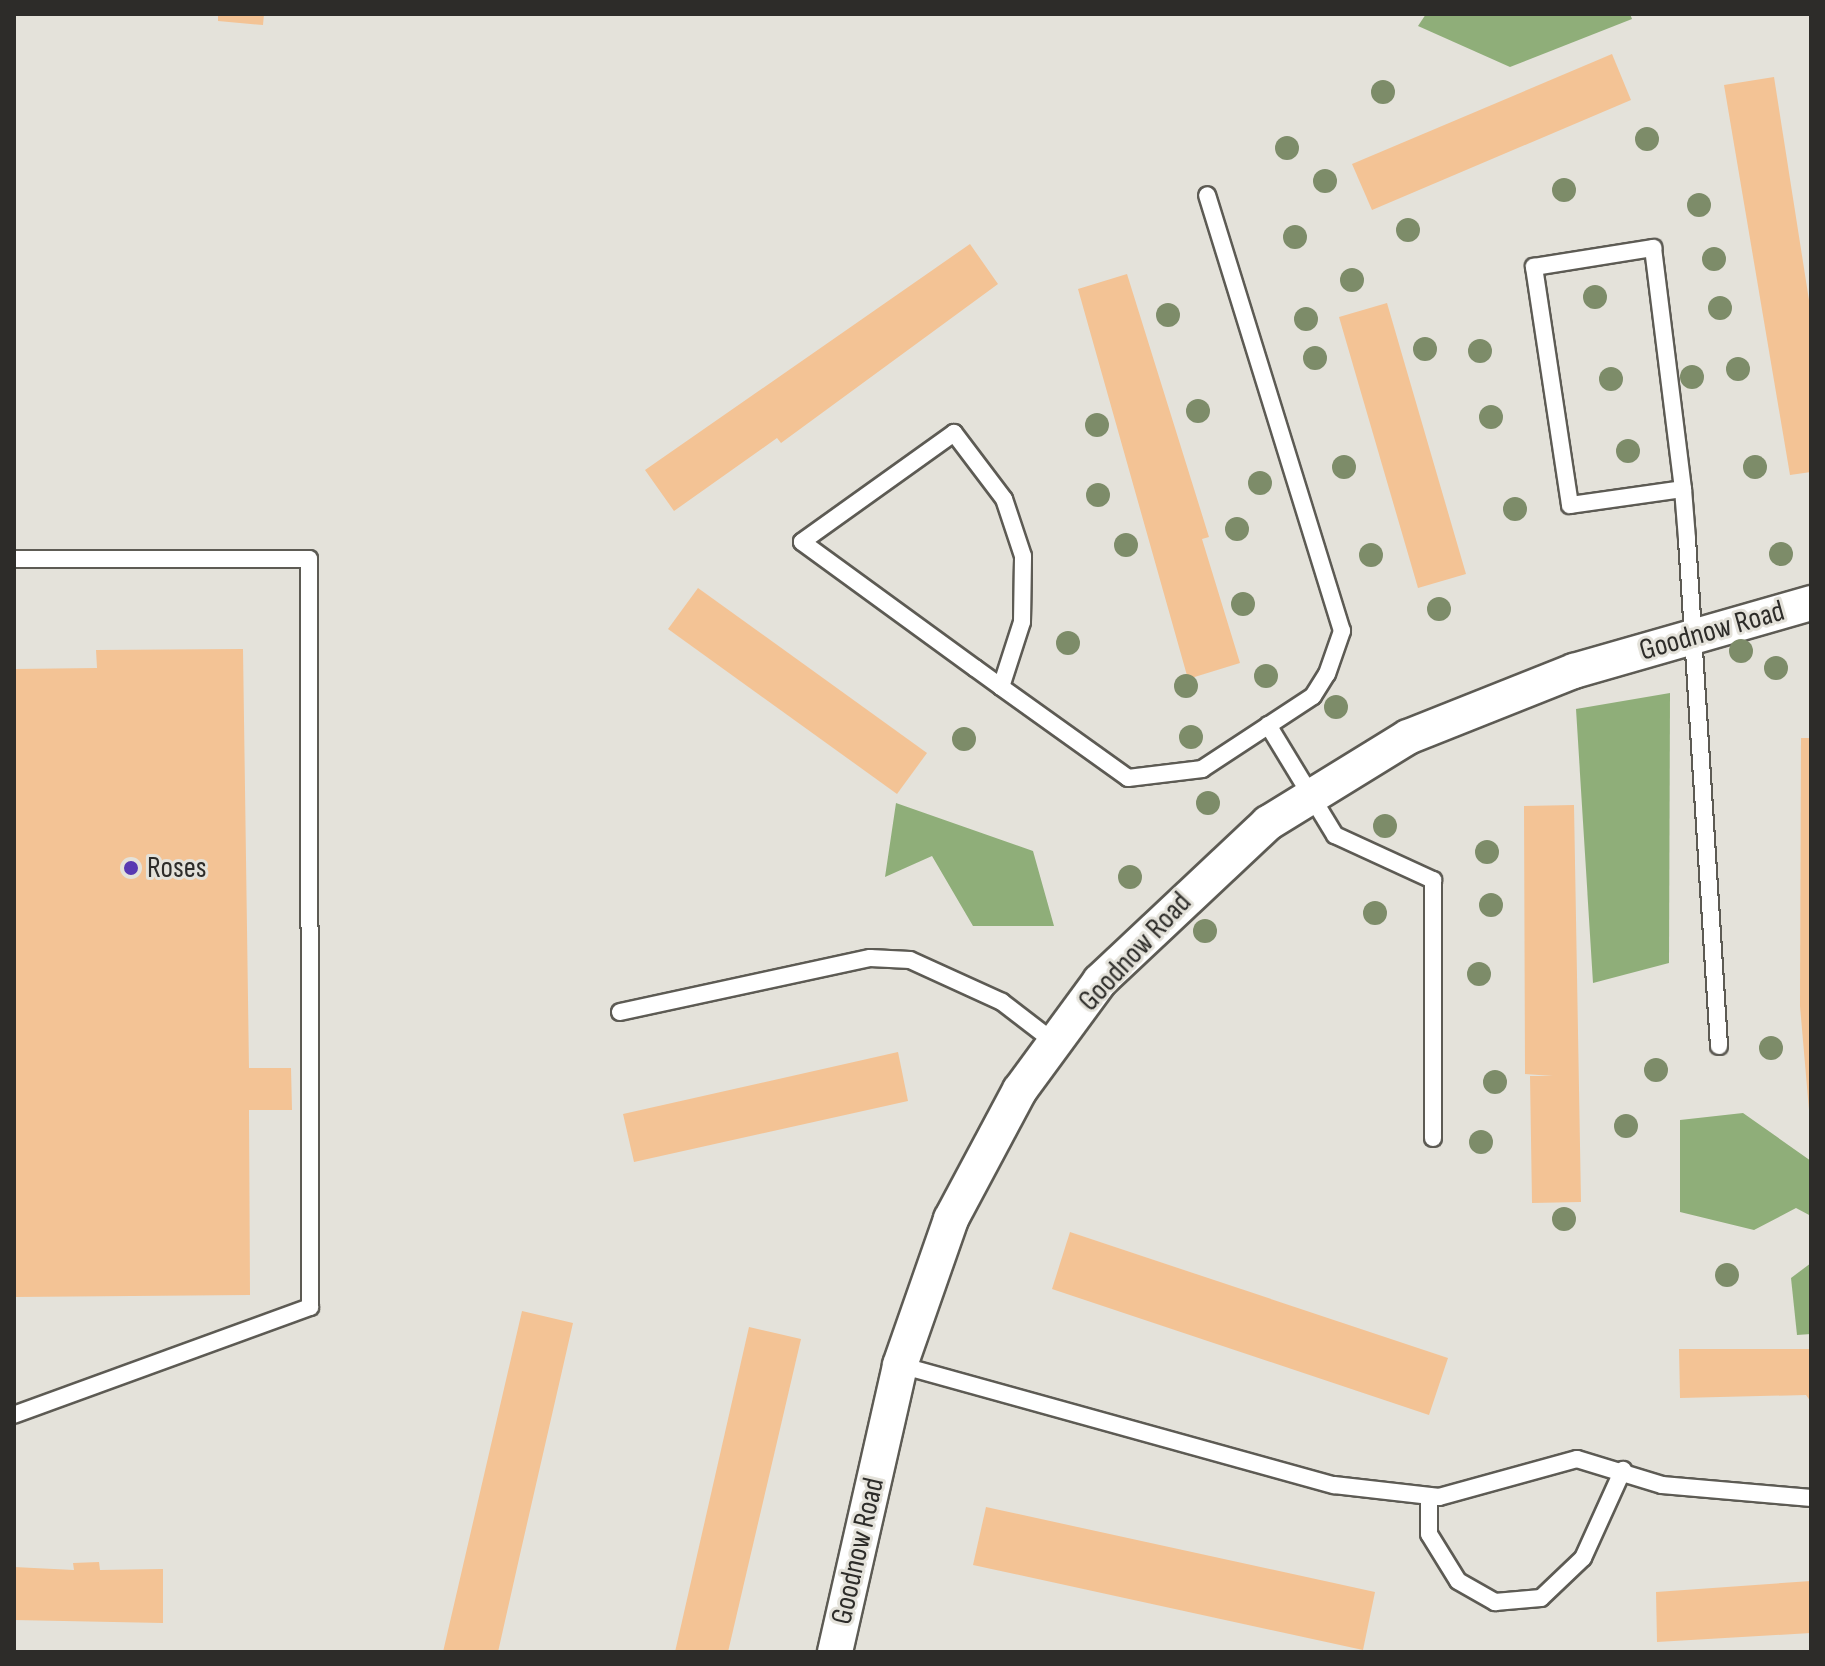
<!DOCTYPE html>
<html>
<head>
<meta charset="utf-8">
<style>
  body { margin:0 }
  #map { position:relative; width:1825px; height:1666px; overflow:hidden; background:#e4e2da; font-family:"Sofia Sans Condensed",sans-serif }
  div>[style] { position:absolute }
  .forest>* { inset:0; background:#8fae79 }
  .building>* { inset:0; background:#f3c395 }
  .roads { filter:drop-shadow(2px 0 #5d5b54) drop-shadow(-2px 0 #5d5b54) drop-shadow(0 2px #5d5b54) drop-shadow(0 -2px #5d5b54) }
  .lane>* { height:16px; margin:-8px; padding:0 8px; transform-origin:8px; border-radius:8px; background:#fff }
  .street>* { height:34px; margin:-17px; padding:0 17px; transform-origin:17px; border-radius:17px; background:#fff }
  .trees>* { width:24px; height:24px; margin:-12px; border-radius:50%; background:#7d8c69 }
  .dots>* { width:22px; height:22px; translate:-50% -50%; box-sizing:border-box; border:4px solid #e4e2da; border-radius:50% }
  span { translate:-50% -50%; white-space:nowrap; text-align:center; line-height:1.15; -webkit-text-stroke:6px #e4e2da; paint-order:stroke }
  .street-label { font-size:30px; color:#2d2c29 }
  .poi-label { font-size:30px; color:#2d2c29 }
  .left { translate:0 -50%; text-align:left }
  .frame { position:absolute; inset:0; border:16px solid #2d2c29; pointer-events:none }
</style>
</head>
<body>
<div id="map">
  <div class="forest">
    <div style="clip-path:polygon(1426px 14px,1630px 14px,1632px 19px,1510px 67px,1418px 26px)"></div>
    <div style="clip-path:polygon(1670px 693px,1669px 963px,1593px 983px,1576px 709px)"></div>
    <div style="clip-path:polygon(896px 803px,1033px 851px,1054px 926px,973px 926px,932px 856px,885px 877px)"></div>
    <div style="clip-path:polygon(1743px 1113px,1811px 1161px,1811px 1216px,1796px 1208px,1754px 1230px,1680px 1212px,1680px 1120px)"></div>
    <div style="clip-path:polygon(1811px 1263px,1811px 1334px,1797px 1335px,1791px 1278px)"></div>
  </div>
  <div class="building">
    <div style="clip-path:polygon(218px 14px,264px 14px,263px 25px,218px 21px)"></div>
    <div style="clip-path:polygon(1612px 54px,1631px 100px,1372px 210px,1352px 164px)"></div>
    <div style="clip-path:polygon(1774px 77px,1811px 313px,1811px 472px,1790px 475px,1724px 85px)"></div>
    <div style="clip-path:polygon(970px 244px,998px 284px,781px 443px,777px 438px,674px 511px,645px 470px)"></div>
    <div style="clip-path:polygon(1127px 274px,1209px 537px,1202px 539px,1240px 663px,1188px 679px,1078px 289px)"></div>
    <div style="clip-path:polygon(1387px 303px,1466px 574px,1418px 588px,1339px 317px)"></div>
    <div style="clip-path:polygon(698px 588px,927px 753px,897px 794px,668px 629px)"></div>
    <div style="clip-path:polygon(243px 649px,249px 1068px,291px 1068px,292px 1110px,249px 1110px,250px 1295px,14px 1297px,14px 669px,97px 668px,96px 650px)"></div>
    <div style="clip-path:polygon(1801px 738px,1811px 738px,1811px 1133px,1800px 1006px)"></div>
    <div style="clip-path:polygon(1574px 805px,1581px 1202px,1532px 1203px,1530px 1076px,1553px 1076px,1525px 1074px,1524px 806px)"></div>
    <div style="clip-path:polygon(898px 1052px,908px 1101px,634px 1162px,623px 1114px)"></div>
    <div style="clip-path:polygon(1070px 1232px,1448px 1358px,1429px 1415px,1052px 1289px)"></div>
    <div style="clip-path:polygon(522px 1311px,573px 1323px,521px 1550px,498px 1652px,443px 1652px)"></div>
    <div style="clip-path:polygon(749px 1327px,801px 1339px,728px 1652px,675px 1652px)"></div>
    <div style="clip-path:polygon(1679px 1349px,1811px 1349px,1811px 1402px,1806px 1395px,1680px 1398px)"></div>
    <div style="clip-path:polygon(986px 1507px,1375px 1592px,1363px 1650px,973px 1565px)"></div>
    <div style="clip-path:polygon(99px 1562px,100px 1570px,163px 1569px,163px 1623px,14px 1620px,14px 1567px,74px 1570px,73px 1563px)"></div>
    <div style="clip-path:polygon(1811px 1581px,1811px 1633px,1657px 1642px,1656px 1592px)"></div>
  </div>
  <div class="roads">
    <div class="lane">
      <div style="left:1683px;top:489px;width:114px;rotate:171.9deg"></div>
      <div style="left:1570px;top:505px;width:241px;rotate:-98.6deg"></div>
      <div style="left:1534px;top:267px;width:121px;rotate:-9.1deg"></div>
      <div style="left:1653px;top:248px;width:243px;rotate:82.9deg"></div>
      <div style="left:1683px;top:489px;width:50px;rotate:85.4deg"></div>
      <div style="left:1687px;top:539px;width:508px;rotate:86.39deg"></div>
      <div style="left:14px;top:559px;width:295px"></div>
      <div style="left:309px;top:559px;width:748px;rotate:89.92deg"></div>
      <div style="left:310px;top:1307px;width:315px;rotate:160deg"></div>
      <div style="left:1001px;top:687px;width:68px;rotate:-72.1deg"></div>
      <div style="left:1022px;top:622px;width:66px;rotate:-89.1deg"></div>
      <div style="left:1023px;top:556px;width:60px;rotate:-108.4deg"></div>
      <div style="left:1004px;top:499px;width:83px;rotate:-127.1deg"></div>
      <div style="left:954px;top:433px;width:187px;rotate:144.4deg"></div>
      <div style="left:802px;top:542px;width:214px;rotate:36.1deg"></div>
      <div style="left:975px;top:668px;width:32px;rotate:36deg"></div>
      <div style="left:1001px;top:687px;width:156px;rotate:35.6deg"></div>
      <div style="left:1128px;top:778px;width:75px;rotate:-6.9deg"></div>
      <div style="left:1202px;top:769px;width:133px;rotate:-33.3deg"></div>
      <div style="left:1313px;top:696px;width:26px;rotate:-58deg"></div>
      <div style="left:1327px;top:674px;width:46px;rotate:-70.8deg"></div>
      <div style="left:1342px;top:631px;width:456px;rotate:-107.2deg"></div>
      <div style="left:1268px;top:725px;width:129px;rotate:58.7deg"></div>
      <div style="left:1335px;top:835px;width:108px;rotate:24.7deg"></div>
      <div style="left:1433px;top:880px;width:258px;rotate:90deg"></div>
      <div style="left:620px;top:1012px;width:256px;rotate:-12.2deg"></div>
      <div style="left:870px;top:958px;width:40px;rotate:2.9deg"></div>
      <div style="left:910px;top:960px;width:101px;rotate:24.5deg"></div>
      <div style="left:1002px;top:1002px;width:66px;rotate:37.6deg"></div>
      <div style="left:900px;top:1365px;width:450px;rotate:15.5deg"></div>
      <div style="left:1334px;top:1485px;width:106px;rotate:6.5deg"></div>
      <div style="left:1439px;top:1497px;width:143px;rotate:-15.4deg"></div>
      <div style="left:1577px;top:1459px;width:89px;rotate:17deg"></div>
      <div style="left:1662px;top:1485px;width:150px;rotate:5deg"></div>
      <div style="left:1429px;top:1496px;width:38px;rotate:90deg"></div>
      <div style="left:1429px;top:1534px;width:55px;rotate:58.3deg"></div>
      <div style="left:1458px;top:1581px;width:43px;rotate:29.6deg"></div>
      <div style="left:1495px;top:1602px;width:46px;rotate:-5deg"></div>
      <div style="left:1541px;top:1598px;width:58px;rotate:-43.6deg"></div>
      <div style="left:1583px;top:1558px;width:97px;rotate:-65.6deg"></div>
    </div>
    <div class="street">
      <div style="left:835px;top:1652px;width:294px;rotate:-77.2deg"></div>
      <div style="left:900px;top:1365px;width:155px;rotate:-70.7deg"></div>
      <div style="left:951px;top:1219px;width:146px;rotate:-61.9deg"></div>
      <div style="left:1020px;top:1090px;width:135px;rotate:-53.7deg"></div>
      <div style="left:1100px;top:981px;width:231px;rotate:-43.2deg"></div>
      <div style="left:1268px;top:823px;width:164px;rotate:-31.6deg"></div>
      <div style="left:1408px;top:737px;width:179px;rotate:-21.7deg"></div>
      <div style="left:1574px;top:671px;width:247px;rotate:-16deg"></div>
    </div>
  </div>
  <div class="trees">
    <div style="left:1383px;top:92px"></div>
    <div style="left:1647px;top:139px"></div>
    <div style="left:1287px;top:148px"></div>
    <div style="left:1325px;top:181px"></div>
    <div style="left:1564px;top:190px"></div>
    <div style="left:1699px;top:205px"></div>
    <div style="left:1408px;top:230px"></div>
    <div style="left:1295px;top:237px"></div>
    <div style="left:1714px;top:259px"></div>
    <div style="left:1352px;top:280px"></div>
    <div style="left:1595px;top:297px"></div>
    <div style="left:1720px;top:308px"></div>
    <div style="left:1168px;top:315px"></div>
    <div style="left:1306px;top:319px"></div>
    <div style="left:1425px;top:349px"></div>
    <div style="left:1480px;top:351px"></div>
    <div style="left:1315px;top:358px"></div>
    <div style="left:1738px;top:369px"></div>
    <div style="left:1692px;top:377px"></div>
    <div style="left:1611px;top:379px"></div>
    <div style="left:1198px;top:411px"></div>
    <div style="left:1491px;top:417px"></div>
    <div style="left:1097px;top:425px"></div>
    <div style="left:1628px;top:451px"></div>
    <div style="left:1344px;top:467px"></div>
    <div style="left:1755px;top:467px"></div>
    <div style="left:1260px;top:483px"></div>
    <div style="left:1098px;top:495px"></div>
    <div style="left:1515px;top:509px"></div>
    <div style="left:1237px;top:529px"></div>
    <div style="left:1126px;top:545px"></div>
    <div style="left:1781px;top:554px"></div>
    <div style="left:1371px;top:555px"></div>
    <div style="left:1243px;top:604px"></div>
    <div style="left:1439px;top:609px"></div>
    <div style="left:1068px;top:643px"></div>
    <div style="left:1741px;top:651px"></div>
    <div style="left:1776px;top:668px"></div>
    <div style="left:1266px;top:676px"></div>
    <div style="left:1186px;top:686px"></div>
    <div style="left:1336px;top:707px"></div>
    <div style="left:1191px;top:737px"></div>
    <div style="left:964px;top:739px"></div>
    <div style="left:1208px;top:803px"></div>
    <div style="left:1385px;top:826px"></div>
    <div style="left:1487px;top:852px"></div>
    <div style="left:1130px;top:877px"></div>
    <div style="left:1491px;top:905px"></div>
    <div style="left:1375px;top:913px"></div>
    <div style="left:1205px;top:931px"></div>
    <div style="left:1479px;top:974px"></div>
    <div style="left:1771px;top:1048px"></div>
    <div style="left:1656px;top:1070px"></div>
    <div style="left:1495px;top:1082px"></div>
    <div style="left:1626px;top:1126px"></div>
    <div style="left:1481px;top:1142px"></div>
    <div style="left:1564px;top:1219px"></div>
    <div style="left:1727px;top:1275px"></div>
  </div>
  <div class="dots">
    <div style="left:131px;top:868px;background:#5839b2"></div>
  </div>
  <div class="street-label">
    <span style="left:1712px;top:631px;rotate:-16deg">Goodnow Road</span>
    <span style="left:1135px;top:952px;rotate:-47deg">Goodnow Road</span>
    <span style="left:858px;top:1551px;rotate:-77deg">Goodnow Road</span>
  </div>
  <div class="poi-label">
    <span class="left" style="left:147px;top:868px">Roses</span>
  </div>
  <div class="frame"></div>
</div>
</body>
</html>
